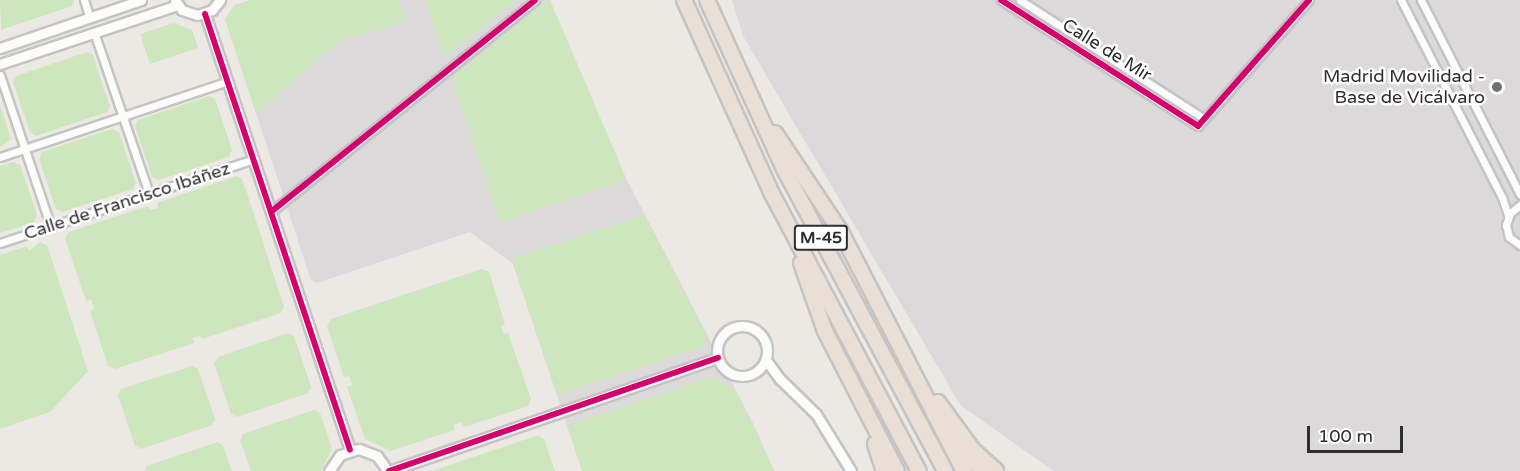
<!DOCTYPE html>
<html>
<head>
<meta charset="utf-8">
<style>
  body { margin:0 }
  #map { position:relative; width:1520px; height:471px; overflow:hidden; background:#ece8e4; font-family:"Varela Round",sans-serif }
  div>[style] { position:absolute }
  .industrial>* { inset:0; background:#dcd9db }
  .green>* { inset:0; background:#cee6be }
  .roads { filter:drop-shadow(2px 0 #c5c4c5) drop-shadow(-2px 0 #c5c4c5) drop-shadow(0 2px #c5c4c5) drop-shadow(0 -2px #c5c4c5) }
  .minor>* { height:7px; margin:-3.5px; padding:0 3.5px; transform-origin:3.5px; border-radius:3.5px; background:#fcfcfb }
  .tertiary>* { height:9px; margin:-4.5px; padding:0 4.5px; transform-origin:4.5px; border-radius:4.5px; background:#fcfcfb }
  .tertiary>.ring { margin:-4.5px; padding:0; box-sizing:content-box; background:none; border:9px solid #fcfcfb; border-radius:50% }
  .motorway>* { height:14px; margin:-7px; padding:0 7px; transform-origin:7px; border-radius:7px; background:#eadfd6 }
  .cycleway>* { height:6px; margin:-3px; padding:0 3px; transform-origin:3px; border-radius:3px; background:#d6006c }
  .dots>* { width:16px; height:16px; translate:-50% -50%; box-sizing:border-box; border:3px solid #fff; border-radius:50% }
  span { translate:-50% -50%; white-space:nowrap; text-align:center; line-height:1.15; -webkit-text-stroke:5px #fff; paint-order:stroke }
  .shield-label span { padding:2px 4px; background:#fff; border:2px solid; border-radius:4px; -webkit-text-stroke-width:0 }
  .shield-label { font-size:16px; color:#2e2e2e; font-weight:700 }
  .street-label { font-size:18px; color:#2e2e2e }
  .poi-label { font-size:18px; color:#2e2e2e }
  .right { translate:-100% -50%; text-align:right }
  .scale { position:absolute; left:1307px; top:426px; width:96px; height:27px; box-sizing:border-box; border:3px solid #2e2e2e; border-top:0; padding-left:8px; font-size:18px; line-height:21px; white-space:nowrap; color:#2e2e2e; -webkit-text-stroke:4px #fff; paint-order:stroke }
</style>
</head>
<body>
<div id="map">
  <div class="industrial">
    <div style="clip-path:polygon(251px 0,550px 0,625px 176px,755px 427px,774px 471px,582px 471px,513px 264px,470px 232px,317px 283px,311px 280px,225px 19px,234px 5px)"></div>
    <div style="clip-path:polygon(732px 0,1520px 0,1520px 471px,1054px 471px,961px 406px,743px 36px)"></div>
  </div>
  <div class="green">
    <div style="clip-path:polygon(0 0,75px 0,72px 6px,1px 30px)"></div>
    <div style="clip-path:polygon(251px 0,398px 0,406px 22px,341px 40px,256px 113px,225px 19px,234px 5px)"></div>
    <div style="clip-path:polygon(425px 0,516px 0,448px 55px,443px 54px)"></div>
    <div style="clip-path:polygon(546px 1px,551px 3px,625px 176px,623px 181px,504px 221px,498px 218px,453px 83px,455px 75px)"></div>
    <div style="clip-path:polygon(174px 23px,192px 30px,198px 48px,150px 64px,140px 34px)"></div>
    <div style="clip-path:polygon(87px 52px,93px 55px,101px 80px,110px 106px,107px 112px,36px 136px,30px 132px,13px 82px,16px 76px)"></div>
    <div style="clip-path:polygon(209px 96px,215px 99px,232px 150px,229px 157px,159px 180px,152px 177px,135px 126px,138px 120px)"></div>
    <div style="clip-path:polygon(0 105px,11px 139px,0 147px)"></div>
    <div style="clip-path:polygon(112px 129px,119px 132px,127px 157px,136px 183px,133px 189px,62px 212px,56px 209px,39px 159px,42px 152px)"></div>
    <div style="clip-path:polygon(13px 162px,20px 165px,37px 215px,34px 222px,0 233px,0 166px)"></div>
    <div style="clip-path:polygon(236px 176px,242px 179px,247px 193px,284px 307px,281px 313px,202px 339px,200px 336px,192px 338px,194px 343px,115px 369px,108px 366px,90px 311px,94px 309px,91px 300px,86px 301px,65px 238px,69px 232px,148px 206px,150px 210px,158px 208px,157px 203px)"></div>
    <div style="clip-path:polygon(640px 216px,647px 219px,706px 334px,703px 347px,561px 394px,556px 391px,513px 264px,516px 257px)"></div>
    <div style="clip-path:polygon(40px 242px,47px 245px,88px 371px,50px 412px,0 429px,0 255px,27px 246px,29px 251px)"></div>
    <div style="clip-path:polygon(482px 269px,489px 272px,505px 324px,501px 326px,504px 334px,508px 333px,531px 399px,528px 406px,464px 427px,461px 422px,453px 425px,455px 430px,390px 451px,365px 439px,347px 387px,352px 385px,349px 376px,344px 377px,327px 326px,331px 319px)"></div>
    <div style="clip-path:polygon(288px 333px,294px 336px,311px 387px,308px 393px,237px 417px,231px 414px,214px 363px,218px 357px)"></div>
    <div style="clip-path:polygon(192px 366px,198px 369px,215px 419px,212px 425px,141px 449px,135px 446px,118px 395px,121px 389px)"></div>
    <div style="clip-path:polygon(713px 377px,735px 389px,774px 471px,582px 471px,569px 430px,572px 424px)"></div>
    <div style="clip-path:polygon(314px 410px,320px 413px,332px 449px,321px 471px,251px 471px,240px 440px,243px 434px)"></div>
    <div style="clip-path:polygon(538px 435px,544px 439px,555px 471px,432px 471px)"></div>
    <div style="clip-path:polygon(217px 442px,223px 445px,232px 471px,144px 471px,147px 466px)"></div>
  </div>
  <div class="roads">
    <div class="minor">
      <div style="left:84px;top:0;width:19px;rotate:72deg"></div>
      <div style="left:1001px;top:0;width:234px;rotate:32.6deg"></div>
      <div style="left:1198px;top:126px;width:168px;rotate:-48.6deg"></div>
      <div style="left:1020px;top:0;width:218px;rotate:32.8deg"></div>
      <div style="left:1401px;top:0;width:221px;rotate:62.9deg"></div>
      <div style="left:1502px;top:197px;width:20px;rotate:72deg"></div>
      <div style="left:1421px;top:0;width:218px;rotate:63deg"></div>
      <div style="left:94px;top:32px;width:171px;rotate:71.2deg"></div>
      <div style="left:0;top:75px;width:160px;rotate:71.5deg"></div>
      <div style="left:0;top:157px;width:240px;rotate:-18.4deg"></div>
      <div style="left:1520px;top:205px;width:13px;rotate:141deg"></div>
      <div style="left:1510px;top:213px;width:13px;rotate:108deg"></div>
      <div style="left:1506px;top:225px;width:12px;rotate:76deg"></div>
      <div style="left:1509px;top:237px;width:14px;rotate:36deg"></div>
      <div style="left:272px;top:211px;width:337px;rotate:-38.7deg"></div>
      <div style="left:0;top:243px;width:268px;rotate:-18.3deg"></div>
    </div>
    <div class="tertiary">
      <div style="left:175px;top:0;width:12px;rotate:55deg"></div>
      <div style="left:182px;top:10px;width:16px;rotate:18deg"></div>
      <div style="left:197px;top:15px;width:16px;rotate:-18deg"></div>
      <div style="left:212px;top:10px;width:13px;rotate:-51deg"></div>
      <div style="left:205px;top:14px;width:459px;rotate:71.6deg"></div>
      <div style="left:0;top:48px;width:149px;rotate:-18.8deg"></div>
      <div style="left:0;top:64px;width:187px;rotate:-18.4deg"></div>
      <div class="ring" style="left:717px;top:326px;width:41px;height:41px"></div>
      <div style="left:766px;top:360px;width:24px;rotate:54deg"></div>
      <div style="left:780px;top:379px;width:50px;rotate:44.2deg"></div>
      <div style="left:816px;top:414px;width:67px;rotate:58.4deg"></div>
      <div style="left:329px;top:471px;width:19px;rotate:-55deg"></div>
      <div style="left:340px;top:455px;width:20px;rotate:-18deg"></div>
      <div style="left:359px;top:449px;width:19px;rotate:21deg"></div>
      <div style="left:377px;top:456px;width:19px;rotate:54deg"></div>
      <div style="left:389px;top:471px;width:348px;rotate:-19deg"></div>
    </div>
    <div class="motorway">
      <div style="left:684px;top:0;width:211px;rotate:65.6deg"></div>
      <div style="left:771px;top:192px;width:316px;rotate:62.1deg"></div>
      <div style="left:707px;top:0;width:186px;rotate:65.5deg"></div>
      <div style="left:784px;top:169px;width:342px;rotate:61.9deg"></div>
      <div style="left:775px;top:133px;width:119px;rotate:56.3deg"></div>
      <div style="left:841px;top:232px;width:269px;rotate:62.8deg"></div>
      <div style="left:801px;top:263px;width:72px;rotate:70.6deg"></div>
      <div style="left:825px;top:331px;width:157px;rotate:62.8deg"></div>
      <div style="left:938px;top:402px;width:59px;rotate:53.9deg"></div>
      <div style="left:973px;top:450px;width:31px;rotate:42deg"></div>
      <div style="left:952px;top:428px;width:51px;rotate:56.9deg"></div>
      <div style="left:875px;top:444px;width:28px;rotate:72deg"></div>
    </div>
  </div>
  <div class="cycleway">
    <div style="left:1001px;top:0;width:234px;rotate:32.6deg"></div>
    <div style="left:1198px;top:126px;width:168px;rotate:-48.6deg"></div>
    <div style="left:205px;top:14px;width:459px;rotate:71.6deg"></div>
    <div style="left:272px;top:211px;width:337px;rotate:-38.7deg"></div>
    <div style="left:389px;top:471px;width:348px;rotate:-19deg"></div>
  </div>
  <div class="dots">
    <div style="left:1497px;top:87px;background:#706f6e"></div>
  </div>
  <div class="shield-label">
    <span style="left:821px;top:238px">M-45</span>
  </div>
  <div class="street-label">
    <span style="left:1107px;top:50px;rotate:32deg">Calle de Mir</span>
    <span style="left:127px;top:201px;rotate:-18deg">Calle de Francisco Ibáñez</span>
  </div>
  <div class="poi-label">
    <span class="right" style="left:1485px;top:87px">Madrid Movilidad -<br>Base de Vicálvaro</span>
  </div>
  <div class="scale">100 m</div>
</div>
</body>
</html>
